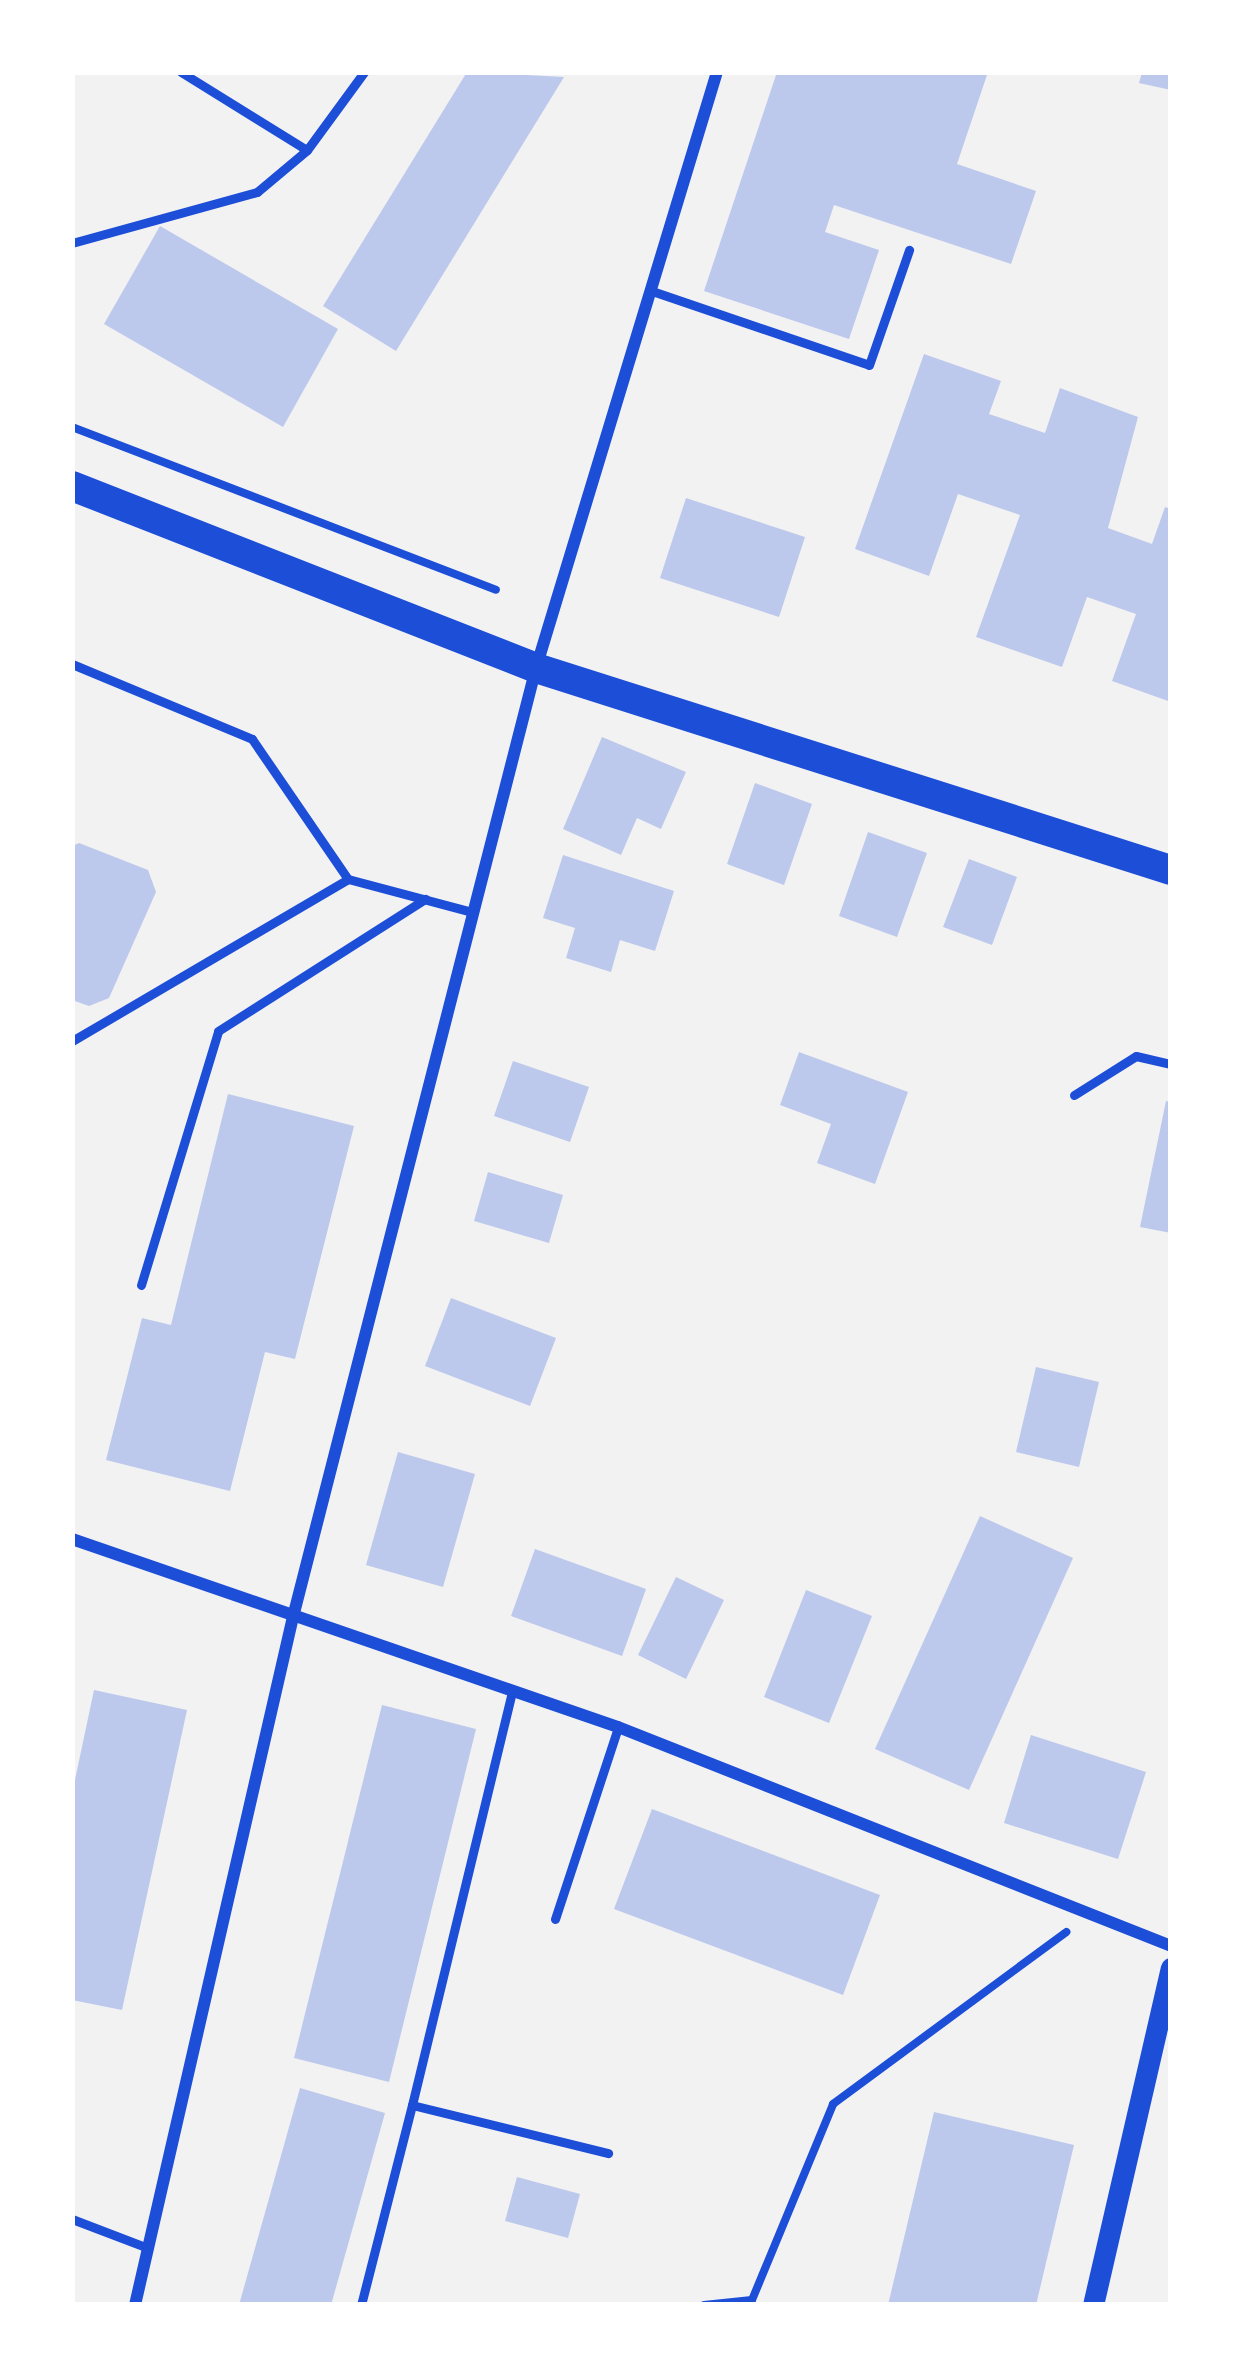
<!DOCTYPE html>
<html>
<head>
<meta charset="utf-8">
<style>
  body { margin:0 }
  #map { position:relative; width:1243px; height:2377px; overflow:hidden; background:#f2f2f2; font-family:Commissioner,sans-serif }
  div>[style] { position:absolute }
  .building>* { inset:0; background:#bdc9ec }
  .path>* { height:8px; margin:-4px; padding:0 4px; transform-origin:4px; border-radius:4px; background:#1d4ed8 }
  .service>* { height:9px; margin:-4.5px; padding:0 4.5px; transform-origin:4.5px; border-radius:4.5px; background:#1d4ed8 }
  .minor>* { height:12px; margin:-6px; padding:0 6px; transform-origin:6px; border-radius:6px; background:#1d4ed8 }
  .tertiary>* { height:21px; margin:-10.5px; padding:0 10.5px; transform-origin:10.5px; border-radius:10.5px; background:#1d4ed8 }
  .primary>* { height:30px; margin:-15px; padding:0 15px; transform-origin:15px; border-radius:15px; background:#1d4ed8 }
  span { translate:-50% -50%; white-space:nowrap; text-align:center; line-height:1.15; -webkit-text-stroke:9px #fff; paint-order:stroke }
  .frame { position:absolute; inset:0; border:75px solid #fff; pointer-events:none }
</style>
</head>
<body>
<div id="map">
  <div class="building">
    <div style="clip-path:polygon(467px 72px,564px 77px,396px 351px,323px 306px)"></div>
    <div style="clip-path:polygon(777px 72px,988px 72px,957px 164px,1036px 191px,1011px 264px,834px 205px,825px 232px,879px 250px,849px 339px,704px 291px)"></div>
    <div style="clip-path:polygon(1142px 72px,1171px 72px,1171px 90px,1139px 83px)"></div>
    <div style="clip-path:polygon(160px 226px,338px 329px,283px 427px,104px 324px)"></div>
    <div style="clip-path:polygon(924px 354px,1001px 381px,989px 414px,1045px 433px,1060px 388px,1138px 417px,1108px 528px,1152px 544px,1165px 507px,1171px 509px,1171px 702px,1112px 681px,1136px 614px,1087px 597px,1062px 667px,976px 637px,1020px 515px,958px 494px,929px 576px,855px 549px)"></div>
    <div style="clip-path:polygon(686px 498px,805px 537px,779px 617px,660px 578px)"></div>
    <div style="clip-path:polygon(602px 737px,686px 772px,661px 829px,637px 818px,621px 855px,563px 829px)"></div>
    <div style="clip-path:polygon(755px 783px,812px 804px,784px 885px,727px 864px)"></div>
    <div style="clip-path:polygon(868px 832px,927px 853px,897px 937px,839px 916px)"></div>
    <div style="clip-path:polygon(79px 843px,148px 870px,156px 892px,109px 998px,89px 1006px,72px 1000px,72px 846px)"></div>
    <div style="clip-path:polygon(563px 855px,674px 891px,655px 951px,620px 940px,611px 972px,566px 958px,575px 928px,543px 918px)"></div>
    <div style="clip-path:polygon(969px 859px,1017px 877px,992px 945px,943px 927px)"></div>
    <div style="clip-path:polygon(799px 1052px,908px 1092px,875px 1184px,817px 1163px,831px 1124px,780px 1105px)"></div>
    <div style="clip-path:polygon(513px 1061px,589px 1087px,570px 1142px,494px 1116px)"></div>
    <div style="clip-path:polygon(228px 1094px,354px 1126px,295px 1359px,265px 1352px,230px 1491px,106px 1460px,142px 1318px,171px 1325px)"></div>
    <div style="clip-path:polygon(1166px 1101px,1171px 1102px,1171px 1233px,1140px 1227px)"></div>
    <div style="clip-path:polygon(488px 1172px,563px 1195px,549px 1243px,474px 1221px)"></div>
    <div style="clip-path:polygon(451px 1298px,556px 1338px,530px 1406px,425px 1366px)"></div>
    <div style="clip-path:polygon(1036px 1367px,1099px 1382px,1079px 1467px,1016px 1452px)"></div>
    <div style="clip-path:polygon(398px 1452px,475px 1474px,443px 1587px,366px 1565px)"></div>
    <div style="clip-path:polygon(980px 1516px,1073px 1558px,969px 1790px,875px 1749px)"></div>
    <div style="clip-path:polygon(535px 1549px,646px 1589px,622px 1656px,511px 1616px)"></div>
    <div style="clip-path:polygon(676px 1577px,724px 1600px,686px 1679px,638px 1655px)"></div>
    <div style="clip-path:polygon(806px 1590px,872px 1616px,829px 1723px,764px 1697px)"></div>
    <div style="clip-path:polygon(94px 1690px,187px 1710px,122px 2010px,72px 2000px,72px 1794px)"></div>
    <div style="clip-path:polygon(382px 1705px,476px 1729px,389px 2082px,294px 2058px)"></div>
    <div style="clip-path:polygon(1031px 1735px,1146px 1772px,1118px 1859px,1004px 1823px)"></div>
    <div style="clip-path:polygon(652px 1809px,880px 1895px,843px 1995px,614px 1909px)"></div>
    <div style="clip-path:polygon(300px 2088px,385px 2113px,331px 2305px,239px 2305px)"></div>
    <div style="clip-path:polygon(934px 2112px,1074px 2145px,1036px 2305px,888px 2305px)"></div>
    <div style="clip-path:polygon(517px 2177px,580px 2194px,568px 2238px,505px 2221px)"></div>
  </div>
  <div class="path">
    <div style="left:72px;top:427px;width:454px;rotate:21deg"></div>
    <div style="left:704px;top:2305px;width:48px;rotate:-5.9deg"></div>
    <div style="left:752px;top:2300px;width:212px;rotate:-67.5deg"></div>
    <div style="left:833px;top:2104px;width:290px;rotate:-36.4deg"></div>
  </div>
  <div class="service">
    <div style="left:181px;top:72px;width:148px;rotate:31.8deg"></div>
    <div style="left:72px;top:243px;width:192px;rotate:-15.4deg"></div>
    <div style="left:257px;top:192px;width:65px;rotate:-40deg"></div>
    <div style="left:307px;top:150px;width:97px;rotate:-53.8deg"></div>
    <div style="left:652px;top:291px;width:229px;rotate:18.8deg"></div>
    <div style="left:869px;top:365px;width:122px;rotate:-70.8deg"></div>
    <div style="left:72px;top:664px;width:195px;rotate:22.6deg"></div>
    <div style="left:252px;top:739px;width:170px;rotate:55.6deg"></div>
    <div style="left:72px;top:1041px;width:320px;rotate:-30.4deg"></div>
    <div style="left:348px;top:879px;width:128px;rotate:14.9deg"></div>
    <div style="left:1074px;top:1095px;width:73px;rotate:-32.2deg"></div>
    <div style="left:1136px;top:1056px;width:36px;rotate:13deg"></div>
    <div style="left:141px;top:1285px;width:265px;rotate:-73.1deg"></div>
    <div style="left:218px;top:1031px;width:246px;rotate:-32.5deg"></div>
    <div style="left:555px;top:1919px;width:202px;rotate:-71.8deg"></div>
    <div style="left:412px;top:2105px;width:426px;rotate:-76.4deg"></div>
    <div style="left:72px;top:2219px;width:81px;rotate:20.9deg"></div>
    <div style="left:361px;top:2305px;width:206px;rotate:-75.7deg"></div>
    <div style="left:412px;top:2105px;width:202px;rotate:13.8deg"></div>
  </div>
  <div class="minor">
    <div style="left:72px;top:1539px;width:577px;rotate:19deg"></div>
    <div style="left:618px;top:1727px;width:595px;rotate:21.6deg"></div>
    <div style="left:135px;top:2305px;width:706px;rotate:-77.07deg"></div>
    <div style="left:293px;top:1617px;width:980px;rotate:-75.64deg"></div>
    <div style="left:536px;top:668px;width:623px;rotate:-73.11deg"></div>
  </div>
  <div class="tertiary">
    <div style="left:1093px;top:2305px;width:346px;rotate:-77deg"></div>
  </div>
  <div class="primary">
    <div style="left:72px;top:486px;width:498px;rotate:21.4deg"></div>
    <div style="left:536px;top:668px;width:666px;rotate:17.65deg"></div>
  </div>
  <div class="frame"></div>
</div>
</body>
</html>
